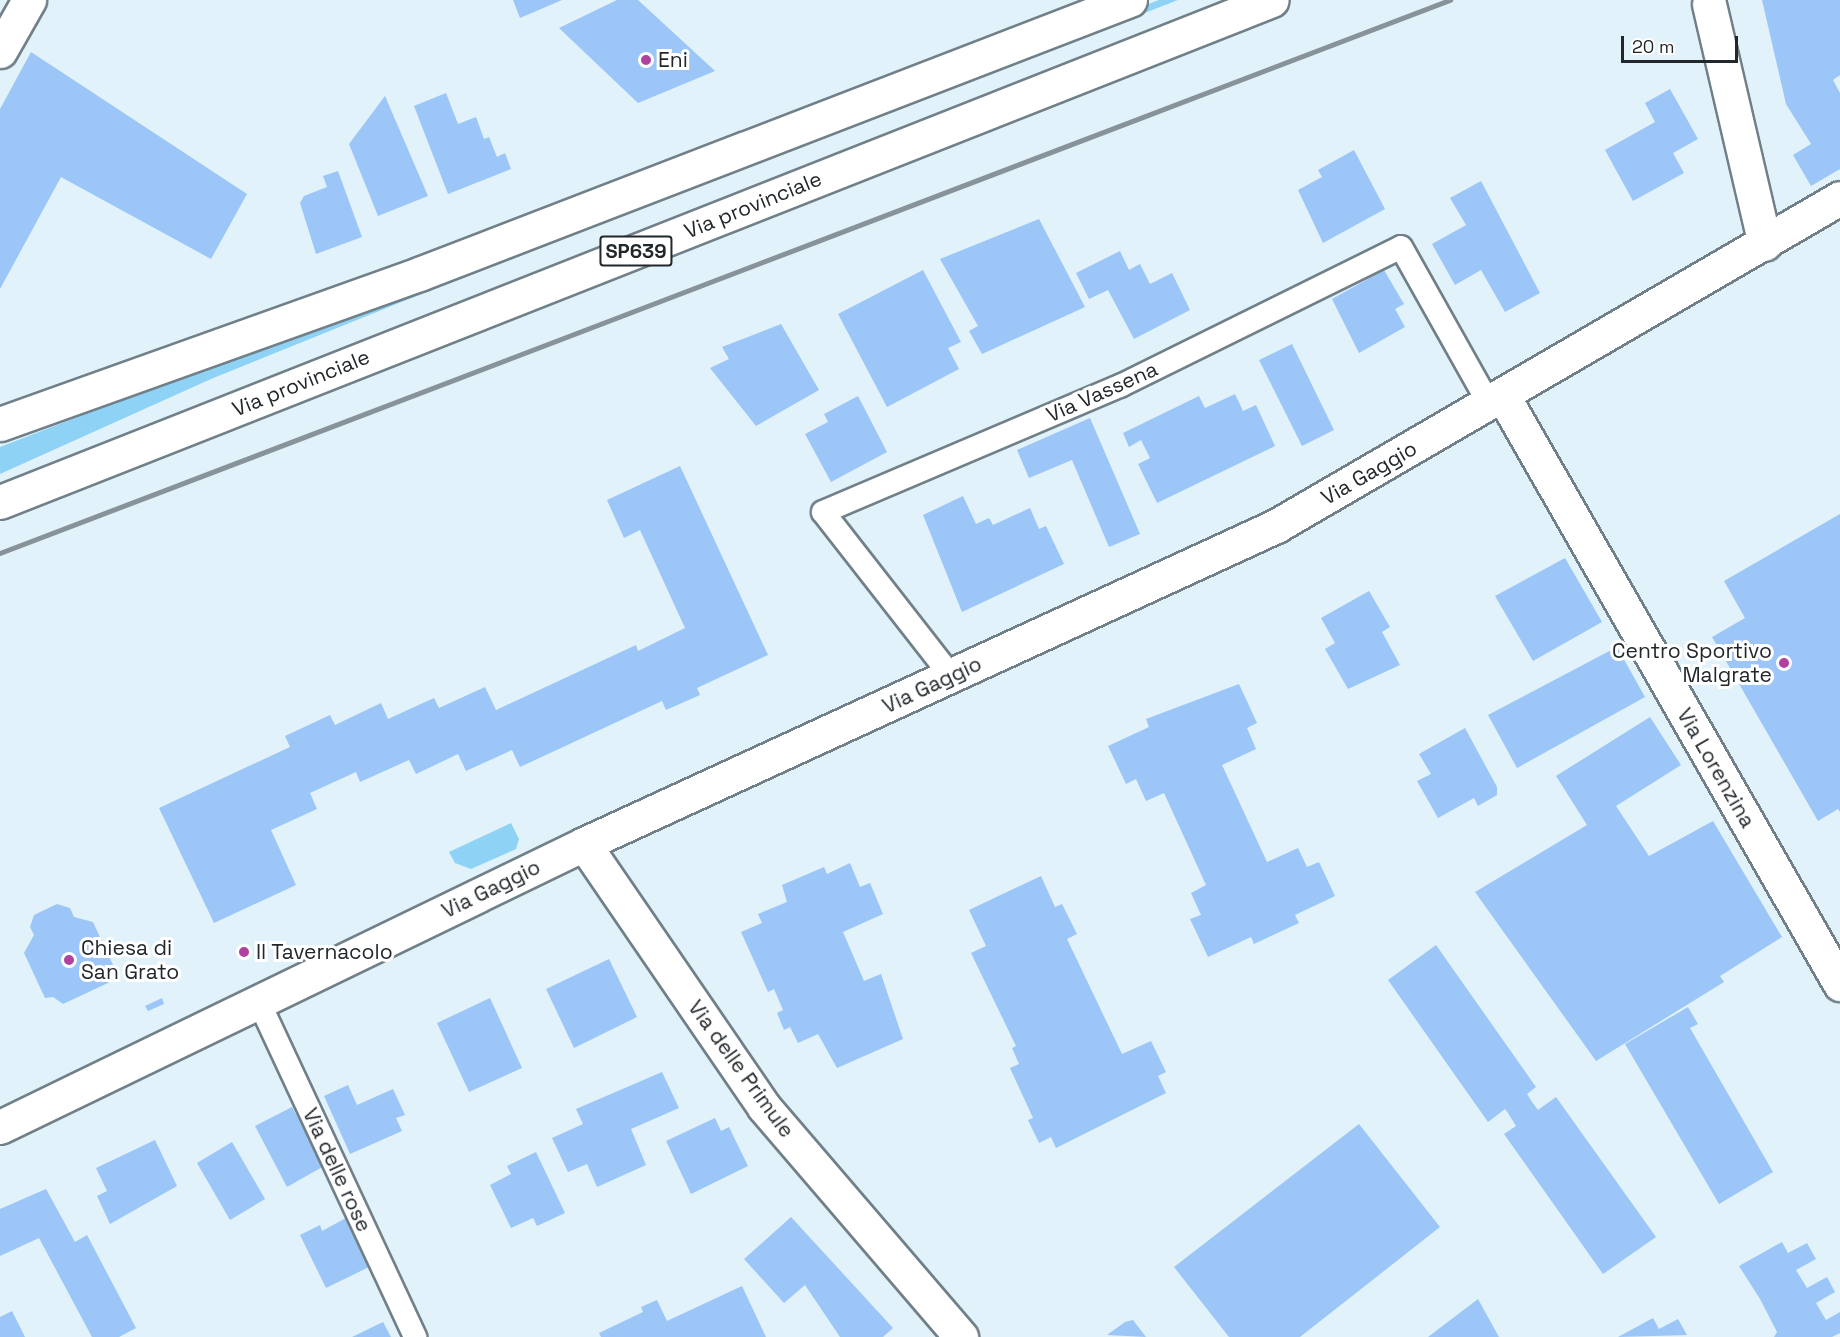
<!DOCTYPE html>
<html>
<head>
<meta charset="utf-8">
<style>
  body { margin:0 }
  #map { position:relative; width:1840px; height:1337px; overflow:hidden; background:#e1f2fa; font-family:"Space Grotesk",sans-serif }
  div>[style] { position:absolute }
  .green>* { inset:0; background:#8ed3f6 }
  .building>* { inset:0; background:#9bc6f7 }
  .roads { filter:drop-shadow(2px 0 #718088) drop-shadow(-2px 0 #718088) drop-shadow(0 2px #718088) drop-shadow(0 -2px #718088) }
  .service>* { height:22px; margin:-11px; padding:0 11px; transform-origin:11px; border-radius:11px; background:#fff }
  .minor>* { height:33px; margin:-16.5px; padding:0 16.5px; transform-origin:16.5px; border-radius:16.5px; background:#fff }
  .primary>* { height:33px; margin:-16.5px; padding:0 16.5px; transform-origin:16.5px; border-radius:16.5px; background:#fff }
  .rail>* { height:4.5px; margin:-2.25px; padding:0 2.25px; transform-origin:2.25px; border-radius:2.25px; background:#879399 }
  .dots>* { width:16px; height:16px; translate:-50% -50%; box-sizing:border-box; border:3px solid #fff; border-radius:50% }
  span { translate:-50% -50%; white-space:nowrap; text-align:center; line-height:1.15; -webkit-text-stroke:6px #fff; paint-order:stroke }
  .shield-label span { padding:2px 4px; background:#fff; border:2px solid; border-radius:4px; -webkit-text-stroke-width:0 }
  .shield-label { font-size:20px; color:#21272b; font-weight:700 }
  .poi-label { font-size:21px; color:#21272b }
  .left { translate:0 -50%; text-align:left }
  .right { translate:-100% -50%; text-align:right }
  .street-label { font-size:21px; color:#21272b }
  .scale { position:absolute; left:1621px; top:36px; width:117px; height:27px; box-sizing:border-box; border:3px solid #21272b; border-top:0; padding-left:8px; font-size:18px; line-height:21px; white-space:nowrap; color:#21272b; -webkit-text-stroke:4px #fff; paint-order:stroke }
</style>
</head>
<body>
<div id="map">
  <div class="green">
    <div style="clip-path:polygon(1159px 0,1178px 0,399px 303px,211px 379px,0 474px,0 447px)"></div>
    <div style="clip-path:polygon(511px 823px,519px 839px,516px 849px,471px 869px,455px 863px,449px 852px)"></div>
  </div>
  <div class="building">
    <div style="clip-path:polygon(513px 0,562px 0,520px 18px)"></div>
    <div style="clip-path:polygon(617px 0,638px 0,715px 71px,638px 103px,559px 28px)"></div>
    <div style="clip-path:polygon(1762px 0,1840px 0,1840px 75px,1833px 80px,1840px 93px,1840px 169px,1811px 186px,1793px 155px,1811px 144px,1786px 104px)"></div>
    <div style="clip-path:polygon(31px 52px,247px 194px,211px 259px,61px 177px,0 289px,0 109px)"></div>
    <div style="clip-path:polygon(1670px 89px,1698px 139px,1673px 153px,1684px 173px,1633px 201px,1605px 150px,1655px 122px,1645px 103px)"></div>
    <div style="clip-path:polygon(446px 93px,458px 124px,476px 117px,484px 139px,489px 137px,497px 157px,505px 153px,511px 169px,448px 194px,414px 106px)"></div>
    <div style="clip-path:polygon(385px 96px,428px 196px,378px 216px,349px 144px)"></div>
    <div style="clip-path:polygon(1354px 150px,1385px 209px,1323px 243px,1298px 190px,1322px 177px,1318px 170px)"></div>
    <div style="clip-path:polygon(338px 171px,362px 237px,316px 254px,300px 203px,304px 196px,327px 187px,323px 176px)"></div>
    <div style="clip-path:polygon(1481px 181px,1540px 293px,1505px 312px,1481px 270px,1455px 285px,1432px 244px,1466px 225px,1450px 198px)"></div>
    <div style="clip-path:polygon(1039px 219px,1085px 307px,982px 354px,969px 331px,978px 326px,940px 259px)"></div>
    <div style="clip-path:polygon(1120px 251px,1129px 270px,1140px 264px,1150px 284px,1172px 273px,1190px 310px,1134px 339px,1108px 290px,1089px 299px,1076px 273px)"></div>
    <div style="clip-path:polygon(923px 270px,961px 342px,948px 348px,959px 369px,887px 407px,838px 314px)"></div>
    <div style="clip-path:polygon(1384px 270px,1404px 304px,1395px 309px,1405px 327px,1359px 353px,1332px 299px)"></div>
    <div style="clip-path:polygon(781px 324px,819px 390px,756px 426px,710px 368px,729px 359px,722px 347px)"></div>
    <div style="clip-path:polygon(1292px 344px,1334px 430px,1302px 446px,1259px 360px)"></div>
    <div style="clip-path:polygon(1235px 394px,1243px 411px,1256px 405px,1275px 446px,1157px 503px,1138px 464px,1150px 458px,1141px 440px,1129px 447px,1123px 433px,1199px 396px,1205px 408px)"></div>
    <div style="clip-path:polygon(858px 396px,887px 452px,831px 482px,805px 434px,828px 422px,824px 414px)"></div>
    <div style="clip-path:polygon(1090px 418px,1140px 534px,1109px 547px,1072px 460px,1029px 478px,1017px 450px)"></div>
    <div style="clip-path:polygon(680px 466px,768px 655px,697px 688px,700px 695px,666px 710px,662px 701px,520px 767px,512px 750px,466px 771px,458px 754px,416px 774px,409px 760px,360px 782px,356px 772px,310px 793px,317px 809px,271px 830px,296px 885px,214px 923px,159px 808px,290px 747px,285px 736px,330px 715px,335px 725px,381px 703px,388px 719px,434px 698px,439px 708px,485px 687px,496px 710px,636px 645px,638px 651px,685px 628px,640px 530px,624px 538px,607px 500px)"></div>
    <div style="clip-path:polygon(963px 496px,976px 524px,989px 518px,993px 525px,1030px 508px,1039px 529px,1046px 526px,1064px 564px,962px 612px,923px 515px)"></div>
    <div style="clip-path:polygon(1840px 514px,1840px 812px,1838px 809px,1818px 821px,1712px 637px,1745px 618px,1724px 581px)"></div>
    <div style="clip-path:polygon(1565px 558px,1602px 622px,1533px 661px,1495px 596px)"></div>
    <div style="clip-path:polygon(1369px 591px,1390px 627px,1382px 632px,1400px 665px,1348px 689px,1325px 649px,1335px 643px,1321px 618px)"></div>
    <div style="clip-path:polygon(1617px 647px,1645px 697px,1517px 768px,1488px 715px)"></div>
    <div style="clip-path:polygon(1239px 684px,1257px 723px,1247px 728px,1256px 749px,1222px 765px,1267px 862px,1298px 848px,1307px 867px,1319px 862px,1335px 896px,1295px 915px,1299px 923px,1254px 944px,1251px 937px,1208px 957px,1190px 919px,1201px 915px,1191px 893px,1206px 885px,1164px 793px,1146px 801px,1136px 779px,1126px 784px,1108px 746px,1149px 727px,1146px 719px)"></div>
    <div style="clip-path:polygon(1650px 717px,1681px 765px,1616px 806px,1649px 856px,1713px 821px,1782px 937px,1720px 976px,1724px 982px,1596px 1061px,1475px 892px,1587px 825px,1556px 776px)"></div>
    <div style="clip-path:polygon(1465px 728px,1497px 787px,1497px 795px,1478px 806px,1474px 798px,1438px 818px,1417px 781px,1431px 774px,1419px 754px)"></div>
    <div style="clip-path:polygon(850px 863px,860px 887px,870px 883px,883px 914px,843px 932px,864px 981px,881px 974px,903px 1039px,837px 1068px,818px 1034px,798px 1043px,790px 1027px,784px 1030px,777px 1013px,783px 1010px,774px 989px,768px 992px,741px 932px,762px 923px,758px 914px,787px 902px,782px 885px,824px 867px,827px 874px)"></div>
    <div style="clip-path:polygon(1041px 876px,1055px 907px,1062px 904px,1077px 934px,1067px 939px,1122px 1054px,1151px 1041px,1166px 1072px,1158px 1076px,1166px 1093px,1056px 1148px,1051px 1137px,1039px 1143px,1028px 1120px,1033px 1118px,1010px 1068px,1019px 1064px,1012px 1048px,1016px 1046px,971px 953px,986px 946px,969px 910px)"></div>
    <div style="clip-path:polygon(57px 904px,70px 908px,74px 917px,93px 922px,114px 967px,108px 983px,63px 1004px,53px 997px,45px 998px,24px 953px,34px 935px,30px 927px,34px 915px)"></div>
    <div style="clip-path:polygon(1436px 945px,1536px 1087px,1527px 1094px,1532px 1102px,1538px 1110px,1556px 1097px,1656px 1237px,1603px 1274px,1504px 1134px,1516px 1126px,1508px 1113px,1505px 1109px,1488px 1122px,1388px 980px)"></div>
    <div style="clip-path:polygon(609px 959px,637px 1017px,574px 1048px,546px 989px)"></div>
    <div style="clip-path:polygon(162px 998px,164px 1004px,148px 1011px,145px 1006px)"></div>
    <div style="clip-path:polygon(490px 998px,522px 1068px,469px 1092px,437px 1023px)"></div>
    <div style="clip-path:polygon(1688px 1007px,1698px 1024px,1690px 1028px,1773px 1172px,1719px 1204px,1625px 1044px)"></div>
    <div style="clip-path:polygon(662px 1072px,679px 1108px,631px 1129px,646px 1165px,597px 1187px,587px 1164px,568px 1172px,552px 1138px,583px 1124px,576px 1109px)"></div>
    <div style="clip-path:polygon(348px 1085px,357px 1105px,393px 1089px,405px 1115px,396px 1118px,402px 1131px,350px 1154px,324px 1096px)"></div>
    <div style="clip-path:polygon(292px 1107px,324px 1166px,287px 1187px,255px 1126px)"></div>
    <div style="clip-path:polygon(715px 1118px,721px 1131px,729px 1127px,748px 1166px,691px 1194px,666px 1141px)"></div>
    <div style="clip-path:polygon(1359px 1124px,1440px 1227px,1300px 1337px,1229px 1337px,1174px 1267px)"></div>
    <div style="clip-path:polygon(155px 1140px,177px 1186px,110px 1224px,97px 1196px,107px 1191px,96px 1168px)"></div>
    <div style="clip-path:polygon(232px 1142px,265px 1199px,230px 1220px,197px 1163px)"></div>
    <div style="clip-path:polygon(536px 1152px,565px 1213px,537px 1226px,533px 1218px,511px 1228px,490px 1185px,511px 1174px,507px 1166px)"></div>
    <div style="clip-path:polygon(46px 1189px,75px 1242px,87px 1235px,136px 1328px,119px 1337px,92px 1337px,39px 1238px,0 1256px,0 1209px)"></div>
    <div style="clip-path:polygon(791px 1217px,893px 1328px,883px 1337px,840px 1337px,805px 1285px,784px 1303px,744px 1259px)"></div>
    <div style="clip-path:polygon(346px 1218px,369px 1267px,326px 1288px,300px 1235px,320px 1225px,322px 1231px)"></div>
    <div style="clip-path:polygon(1782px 1242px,1788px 1253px,1807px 1243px,1816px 1259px,1796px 1270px,1807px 1288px,1827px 1277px,1835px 1292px,1816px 1303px,1826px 1320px,1840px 1312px,1840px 1333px,1832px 1337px,1774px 1337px,1777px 1332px,1760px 1299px,1739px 1266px)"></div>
    <div style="clip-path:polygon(742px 1286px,766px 1337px,601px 1337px,599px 1333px,643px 1312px,641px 1307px,657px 1300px,667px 1321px)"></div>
    <div style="clip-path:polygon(1478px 1299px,1499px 1337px,1428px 1337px)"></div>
    <div style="clip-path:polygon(12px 1311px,25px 1337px,0 1337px,0 1317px)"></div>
    <div style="clip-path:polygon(1653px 1318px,1659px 1329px,1678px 1319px,1687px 1335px,1618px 1337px)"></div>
    <div style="clip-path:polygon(1133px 1320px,1146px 1337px,1107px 1335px,1125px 1322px)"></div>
    <div style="clip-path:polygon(383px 1322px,391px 1337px,352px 1337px)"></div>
  </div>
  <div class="roads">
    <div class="service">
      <div style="left:952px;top:677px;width:209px;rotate:-128deg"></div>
      <div style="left:823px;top:512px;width:323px;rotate:-23deg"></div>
      <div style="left:1120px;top:386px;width:313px;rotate:-26.3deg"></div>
      <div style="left:1401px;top:247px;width:180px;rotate:60.7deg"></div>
      <div style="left:259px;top:1002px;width:370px;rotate:65deg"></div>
    </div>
    <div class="minor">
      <div style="left:1709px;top:4px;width:246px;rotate:76.9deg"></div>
      <div style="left:0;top:51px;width:59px;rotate:-60.4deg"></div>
      <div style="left:1503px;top:396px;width:678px;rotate:60.18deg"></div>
      <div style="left:584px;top:844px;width:319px;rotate:55.6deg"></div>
      <div style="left:764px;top:1107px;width:303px;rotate:49.4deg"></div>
      <div style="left:0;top:1127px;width:649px;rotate:-25.85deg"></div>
      <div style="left:584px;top:844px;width:762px;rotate:-24.68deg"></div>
      <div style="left:1276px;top:526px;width:652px;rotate:-30.18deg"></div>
    </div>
    <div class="primary">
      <div style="left:0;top:424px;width:445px;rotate:-19.7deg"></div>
      <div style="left:419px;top:274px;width:762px;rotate:-21.08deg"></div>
      <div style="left:0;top:502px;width:1367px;rotate:-21.54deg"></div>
    </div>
  </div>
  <div class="rail">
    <div style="left:0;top:553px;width:1552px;rotate:-20.88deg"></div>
  </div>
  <div class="dots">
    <div style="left:646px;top:60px;background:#b0419e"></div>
    <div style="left:1784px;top:663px;background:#b0419e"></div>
    <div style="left:244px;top:952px;background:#b0419e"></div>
    <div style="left:69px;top:960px;background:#b0419e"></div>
  </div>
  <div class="shield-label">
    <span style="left:636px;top:251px">SP639</span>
  </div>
  <div class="poi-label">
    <span class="left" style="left:658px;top:60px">Eni</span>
    <span class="right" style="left:1772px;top:663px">Centro Sportivo<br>Malgrate</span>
    <span class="left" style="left:81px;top:960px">Chiesa di<br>San Grato</span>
    <span class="left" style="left:256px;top:952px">Il Tavernacolo</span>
  </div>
  <div class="street-label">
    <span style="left:753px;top:205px;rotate:-22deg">Via provinciale</span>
    <span style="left:301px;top:383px;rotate:-22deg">Via provinciale</span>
    <span style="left:1102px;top:392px;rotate:-24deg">Via Vassena</span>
    <span style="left:1369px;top:473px;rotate:-30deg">Via Gaggio</span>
    <span style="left:932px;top:685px;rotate:-25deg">Via Gaggio</span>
    <span style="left:1716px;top:768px;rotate:60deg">Via Lorenzina</span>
    <span style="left:491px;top:889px;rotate:-26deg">Via Gaggio</span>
    <span style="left:741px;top:1069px;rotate:54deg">Via delle Primule</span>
    <span style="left:337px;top:1170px;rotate:65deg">Via delle rose</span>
  </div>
  <div class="scale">20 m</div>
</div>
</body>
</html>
